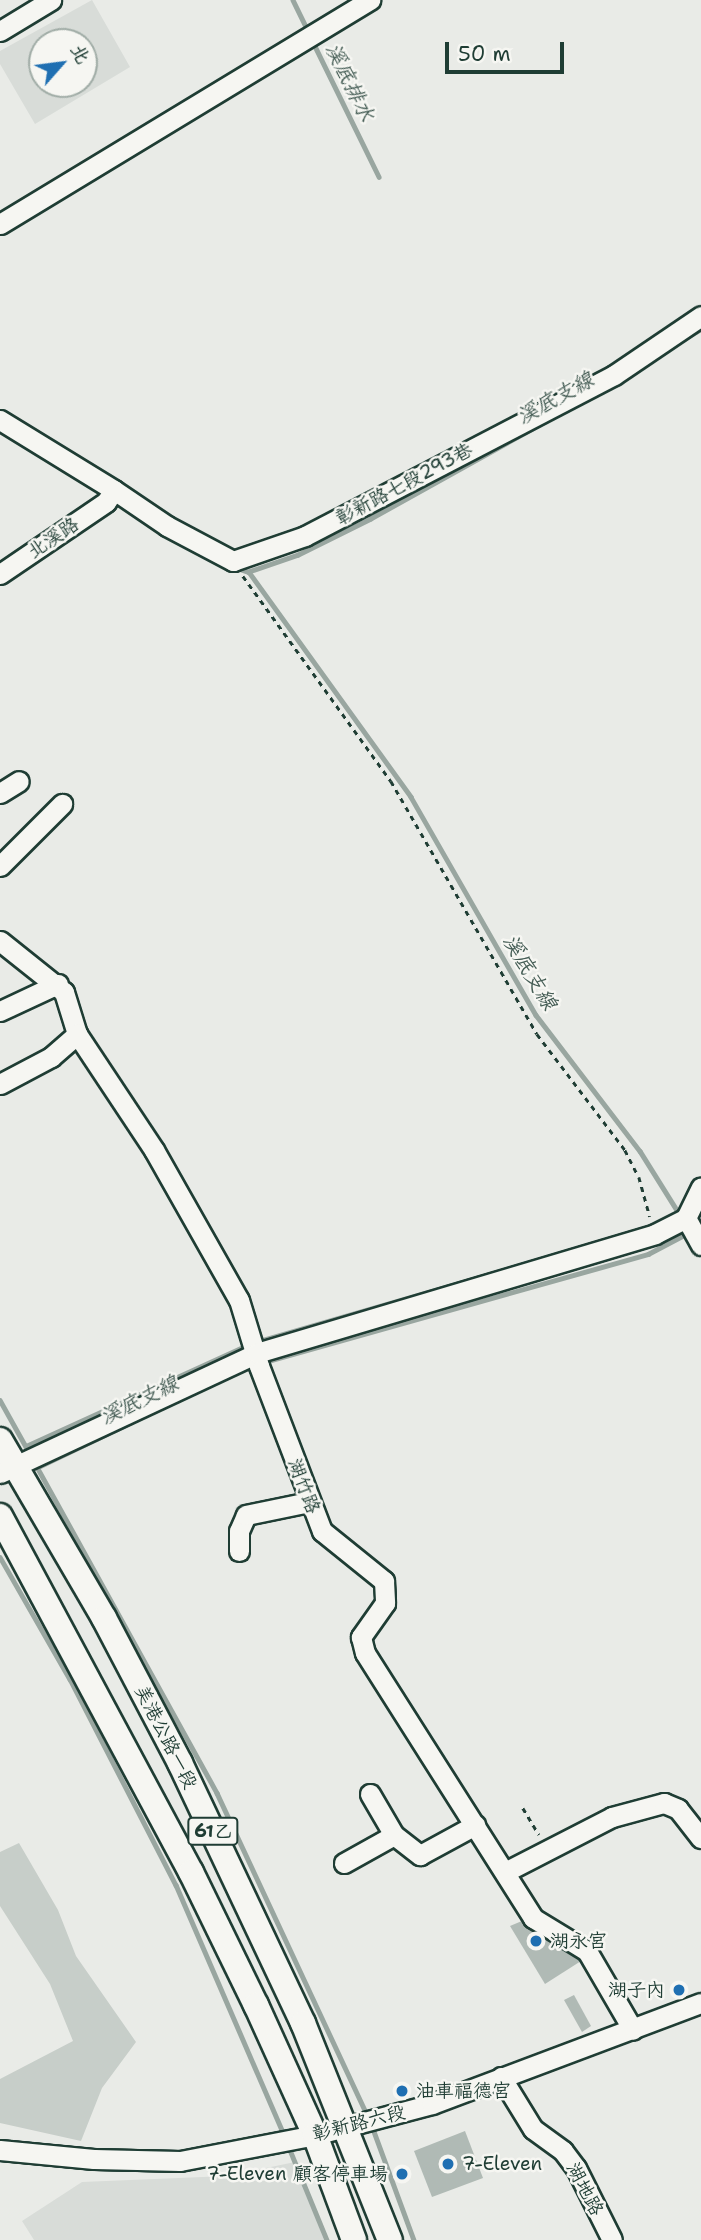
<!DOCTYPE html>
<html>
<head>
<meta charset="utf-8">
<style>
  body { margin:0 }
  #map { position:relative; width:701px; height:2240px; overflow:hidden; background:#e9ebe7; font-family:"Shantell Sans","LXGW WenKai TC",sans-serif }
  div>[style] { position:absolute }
  .built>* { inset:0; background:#d8dcd8 }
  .green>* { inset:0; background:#c7cec9 }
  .stream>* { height:4.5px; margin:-2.25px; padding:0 2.25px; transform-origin:2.25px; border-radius:2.25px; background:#99a6a0 }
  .building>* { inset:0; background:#b0bab5 }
  .path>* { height:2.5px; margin-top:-1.25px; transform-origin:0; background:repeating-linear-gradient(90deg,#1f3d34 0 5px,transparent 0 10px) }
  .roads { filter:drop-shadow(2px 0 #1f3d34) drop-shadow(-2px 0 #1f3d34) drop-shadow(0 2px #1f3d34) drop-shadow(0 -2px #1f3d34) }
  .minor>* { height:19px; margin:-9.5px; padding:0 9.5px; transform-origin:9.5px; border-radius:9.5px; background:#f6f6f2 }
  .major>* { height:24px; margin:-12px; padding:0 12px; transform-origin:12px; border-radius:12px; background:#f6f6f2 }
  .dots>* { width:19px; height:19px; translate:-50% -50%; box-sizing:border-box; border:4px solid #f6f6f2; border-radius:50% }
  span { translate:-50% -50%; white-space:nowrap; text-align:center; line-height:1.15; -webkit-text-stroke:5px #f6f6f2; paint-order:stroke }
  .shield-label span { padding:2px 5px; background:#f6f6f2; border:2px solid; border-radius:5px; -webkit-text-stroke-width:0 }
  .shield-label { font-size:18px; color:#1f3d34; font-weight:700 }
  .street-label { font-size:19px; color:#1f3d34 }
  .poi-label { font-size:19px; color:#1f3d34 }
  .left { translate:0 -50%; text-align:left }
  .right { translate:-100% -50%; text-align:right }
  .water-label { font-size:21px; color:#445c54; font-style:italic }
  .north { position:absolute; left:28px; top:28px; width:70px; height:70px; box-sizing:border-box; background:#f6f6f2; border:2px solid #a0aca6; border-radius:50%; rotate:62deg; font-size:19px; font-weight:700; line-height:28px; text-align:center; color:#1f3d34 }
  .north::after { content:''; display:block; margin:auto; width:24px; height:32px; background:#1f6fb2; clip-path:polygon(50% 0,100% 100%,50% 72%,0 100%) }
  .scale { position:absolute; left:445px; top:42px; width:119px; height:32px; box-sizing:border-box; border:4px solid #1f3d34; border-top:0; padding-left:9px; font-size:21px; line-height:24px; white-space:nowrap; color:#1f3d34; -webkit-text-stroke:5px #f6f6f2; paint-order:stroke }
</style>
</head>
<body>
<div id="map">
  <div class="built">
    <div style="clip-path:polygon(evenodd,92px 0,130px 67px,35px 124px,0 64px,0 51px,92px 0,84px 42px,84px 84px,42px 84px,42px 42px,84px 42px)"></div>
    <div style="clip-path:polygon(295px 2162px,324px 2240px,34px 2240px,22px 2221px,82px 2182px,227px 2176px)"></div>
  </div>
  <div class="green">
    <div style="clip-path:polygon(19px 1843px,58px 1910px,76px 1956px,136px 2042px,102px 2088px,81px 2141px,0 2123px,0 2079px,73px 2041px,50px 1984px,0 1906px,0 1852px)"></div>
  </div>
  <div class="stream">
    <div style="left:293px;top:0;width:34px;rotate:64deg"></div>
    <div style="left:313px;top:42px;width:150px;rotate:63.9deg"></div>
    <div style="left:679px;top:342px;width:26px;rotate:-31deg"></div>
    <div style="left:545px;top:422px;width:199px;rotate:150.9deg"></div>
    <div style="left:371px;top:519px;width:81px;rotate:153.7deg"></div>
    <div style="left:298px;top:555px;width:52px;rotate:160.9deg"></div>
    <div style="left:249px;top:572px;width:277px;rotate:54.2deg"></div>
    <div style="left:411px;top:797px;width:251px;rotate:60.2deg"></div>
    <div style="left:536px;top:1015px;width:171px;rotate:52.6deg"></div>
    <div style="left:640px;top:1151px;width:75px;rotate:58deg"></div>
    <div style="left:208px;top:558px;width:43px;rotate:18.9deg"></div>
    <div style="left:256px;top:1342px;width:247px;rotate:-16.2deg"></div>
    <div style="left:264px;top:1362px;width:399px;rotate:-15.7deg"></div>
    <div style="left:648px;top:1254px;width:45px;rotate:-27.7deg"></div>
    <div style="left:0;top:1400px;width:62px;rotate:60.9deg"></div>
    <div style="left:26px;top:1446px;width:244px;rotate:-24.5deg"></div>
    <div style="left:36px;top:1465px;width:375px;rotate:61.1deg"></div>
    <div style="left:217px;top:1793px;width:355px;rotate:65deg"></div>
    <div style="left:38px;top:1467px;width:104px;rotate:-25.6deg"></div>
    <div style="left:0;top:1557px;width:141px;rotate:60.2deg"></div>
    <div style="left:70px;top:1679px;width:232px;rotate:62.8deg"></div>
    <div style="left:176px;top:1885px;width:275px;rotate:66.6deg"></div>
    <div style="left:372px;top:2126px;width:121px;rotate:69.8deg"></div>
    <div style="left:288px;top:2145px;width:103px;rotate:67.7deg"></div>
  </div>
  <div class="building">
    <div style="clip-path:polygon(529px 1918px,568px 1937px,581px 1961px,545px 1984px,510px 1926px)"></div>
    <div style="clip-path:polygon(574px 1995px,591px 2026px,582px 2032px,564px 2000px)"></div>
    <div style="clip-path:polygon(397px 2083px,407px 2086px,404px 2095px,394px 2092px)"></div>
    <div style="clip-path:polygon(465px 2131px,483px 2178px,432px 2197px,414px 2151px)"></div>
  </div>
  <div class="path">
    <div style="left:243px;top:576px;width:253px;rotate:54.2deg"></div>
    <div style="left:391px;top:781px;width:292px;rotate:60deg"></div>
    <div style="left:537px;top:1034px;width:146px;rotate:52.8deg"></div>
    <div style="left:625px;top:1150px;width:30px;rotate:63deg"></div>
    <div style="left:639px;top:1177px;width:41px;rotate:74.6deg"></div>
    <div style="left:523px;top:1808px;width:31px;rotate:59deg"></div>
  </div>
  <div class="roads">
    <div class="minor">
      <div style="left:0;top:31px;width:60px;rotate:-31.3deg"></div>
      <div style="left:0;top:224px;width:433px;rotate:-31.2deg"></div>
      <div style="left:0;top:420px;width:134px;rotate:31.6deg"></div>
      <div style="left:0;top:574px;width:128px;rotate:-34.2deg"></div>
      <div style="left:106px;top:502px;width:14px;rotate:-56deg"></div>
      <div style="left:114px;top:490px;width:64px;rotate:34.2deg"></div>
      <div style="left:167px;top:526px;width:75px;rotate:27.9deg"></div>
      <div style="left:233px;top:561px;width:76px;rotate:-19.1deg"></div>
      <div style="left:305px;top:536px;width:348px;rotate:-27.5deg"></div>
      <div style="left:614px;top:375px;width:105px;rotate:-34.1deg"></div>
      <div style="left:0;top:793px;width:22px;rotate:-32deg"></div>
      <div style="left:0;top:866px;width:88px;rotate:-45deg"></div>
      <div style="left:0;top:941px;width:82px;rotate:38.6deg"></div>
      <div style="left:64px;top:992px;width:44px;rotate:72.8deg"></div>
      <div style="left:77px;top:1034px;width:139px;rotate:56.4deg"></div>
      <div style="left:154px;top:1150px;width:172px;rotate:60.5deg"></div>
      <div style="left:239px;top:1300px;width:69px;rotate:73.1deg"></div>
      <div style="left:259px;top:1366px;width:177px;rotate:69.1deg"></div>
      <div style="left:322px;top:1531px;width:80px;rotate:38.9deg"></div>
      <div style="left:384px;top:1581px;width:22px;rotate:87deg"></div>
      <div style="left:385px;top:1603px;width:42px;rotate:125.2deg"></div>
      <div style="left:361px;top:1637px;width:16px;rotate:76deg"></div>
      <div style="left:365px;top:1653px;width:314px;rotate:57.6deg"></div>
      <div style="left:533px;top:1918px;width:63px;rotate:31.4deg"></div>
      <div style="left:587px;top:1951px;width:91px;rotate:59.8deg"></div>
      <div style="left:0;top:1011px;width:64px;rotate:-25deg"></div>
      <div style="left:0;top:1084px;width:58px;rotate:-27.9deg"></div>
      <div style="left:51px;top:1057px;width:35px;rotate:-41deg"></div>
      <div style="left:686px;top:1218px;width:31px;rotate:61deg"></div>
      <div style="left:0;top:1473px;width:284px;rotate:-25deg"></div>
      <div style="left:257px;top:1353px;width:415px;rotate:-16.6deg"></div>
      <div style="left:655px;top:1234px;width:35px;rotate:-27deg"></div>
      <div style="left:686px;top:1218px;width:34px;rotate:-64deg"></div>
      <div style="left:239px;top:1551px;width:20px;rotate:-90deg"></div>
      <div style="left:239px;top:1531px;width:17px;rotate:-66deg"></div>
      <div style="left:246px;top:1515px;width:64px;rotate:-11.7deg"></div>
      <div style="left:370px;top:1794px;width:48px;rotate:59.7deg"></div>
      <div style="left:394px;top:1835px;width:33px;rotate:38deg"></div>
      <div style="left:420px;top:1855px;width:63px;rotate:-28.6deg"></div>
      <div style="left:344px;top:1863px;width:57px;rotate:-29.2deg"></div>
      <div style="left:505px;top:1872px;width:120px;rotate:-27.2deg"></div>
      <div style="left:612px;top:1817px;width:54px;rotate:-15.1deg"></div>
      <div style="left:664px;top:1803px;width:15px;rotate:23deg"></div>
      <div style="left:678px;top:1809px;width:37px;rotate:52deg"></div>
      <div style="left:501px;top:2077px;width:61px;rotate:58.4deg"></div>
      <div style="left:533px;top:2129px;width:37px;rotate:36deg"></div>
      <div style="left:563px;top:2151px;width:21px;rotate:53deg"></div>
      <div style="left:576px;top:2168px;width:80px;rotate:63.4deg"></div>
      <div style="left:0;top:2150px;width:94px;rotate:5.5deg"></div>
      <div style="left:94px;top:2159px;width:86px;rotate:1.3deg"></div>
      <div style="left:180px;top:2161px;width:137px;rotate:-10.9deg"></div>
      <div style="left:315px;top:2135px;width:121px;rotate:-14.8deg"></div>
      <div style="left:432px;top:2104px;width:287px;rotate:-20.6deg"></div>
    </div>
    <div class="major">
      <div style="left:0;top:1440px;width:206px;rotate:59.7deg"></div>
      <div style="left:104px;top:1618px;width:164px;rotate:62.3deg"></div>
      <div style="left:180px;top:1763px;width:288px;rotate:64.7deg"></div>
      <div style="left:303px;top:2023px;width:234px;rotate:68.2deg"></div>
      <div style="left:0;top:1516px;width:404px;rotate:61.8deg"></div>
      <div style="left:191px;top:1872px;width:148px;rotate:64deg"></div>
      <div style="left:256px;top:2005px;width:143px;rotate:65.6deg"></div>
      <div style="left:315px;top:2135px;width:112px;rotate:69.6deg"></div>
    </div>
  </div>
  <div class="dots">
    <div style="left:536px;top:1941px;background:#1f6fb2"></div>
    <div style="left:679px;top:1990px;background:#1f6fb2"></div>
    <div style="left:402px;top:2091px;background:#1f6fb2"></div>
    <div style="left:448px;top:2164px;background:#1f6fb2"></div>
    <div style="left:402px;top:2174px;background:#1f6fb2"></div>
  </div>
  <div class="shield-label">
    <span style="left:213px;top:1831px">61乙</span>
  </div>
  <div class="street-label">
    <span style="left:404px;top:484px;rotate:-28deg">彰新路七段293巷</span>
    <span style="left:53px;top:538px;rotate:-34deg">北溪路</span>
    <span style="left:304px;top:1486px;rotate:69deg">湖竹路</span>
    <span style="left:166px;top:1737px;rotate:63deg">美港公路一段</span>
    <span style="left:359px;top:2123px;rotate:-14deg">彰新路六段</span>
    <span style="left:585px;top:2189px;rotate:62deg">湖地路</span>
  </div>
  <div class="poi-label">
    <span class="left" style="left:550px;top:1941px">湖永宮</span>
    <span class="right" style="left:665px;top:1990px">湖子內</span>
    <span class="left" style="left:416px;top:2091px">油車福德宮</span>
    <span class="left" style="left:462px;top:2164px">7-Eleven</span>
    <span class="right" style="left:388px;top:2174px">7-Eleven 顧客停車場</span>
  </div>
  <div class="water-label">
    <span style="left:350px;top:82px;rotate:64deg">溪底排水</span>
    <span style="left:555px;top:398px;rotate:-29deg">溪底支線</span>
    <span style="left:530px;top:972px;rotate:59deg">溪底支線</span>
    <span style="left:139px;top:1400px;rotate:-26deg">溪底支線</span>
  </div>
  <div class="north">北</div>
  <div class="scale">50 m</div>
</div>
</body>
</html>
